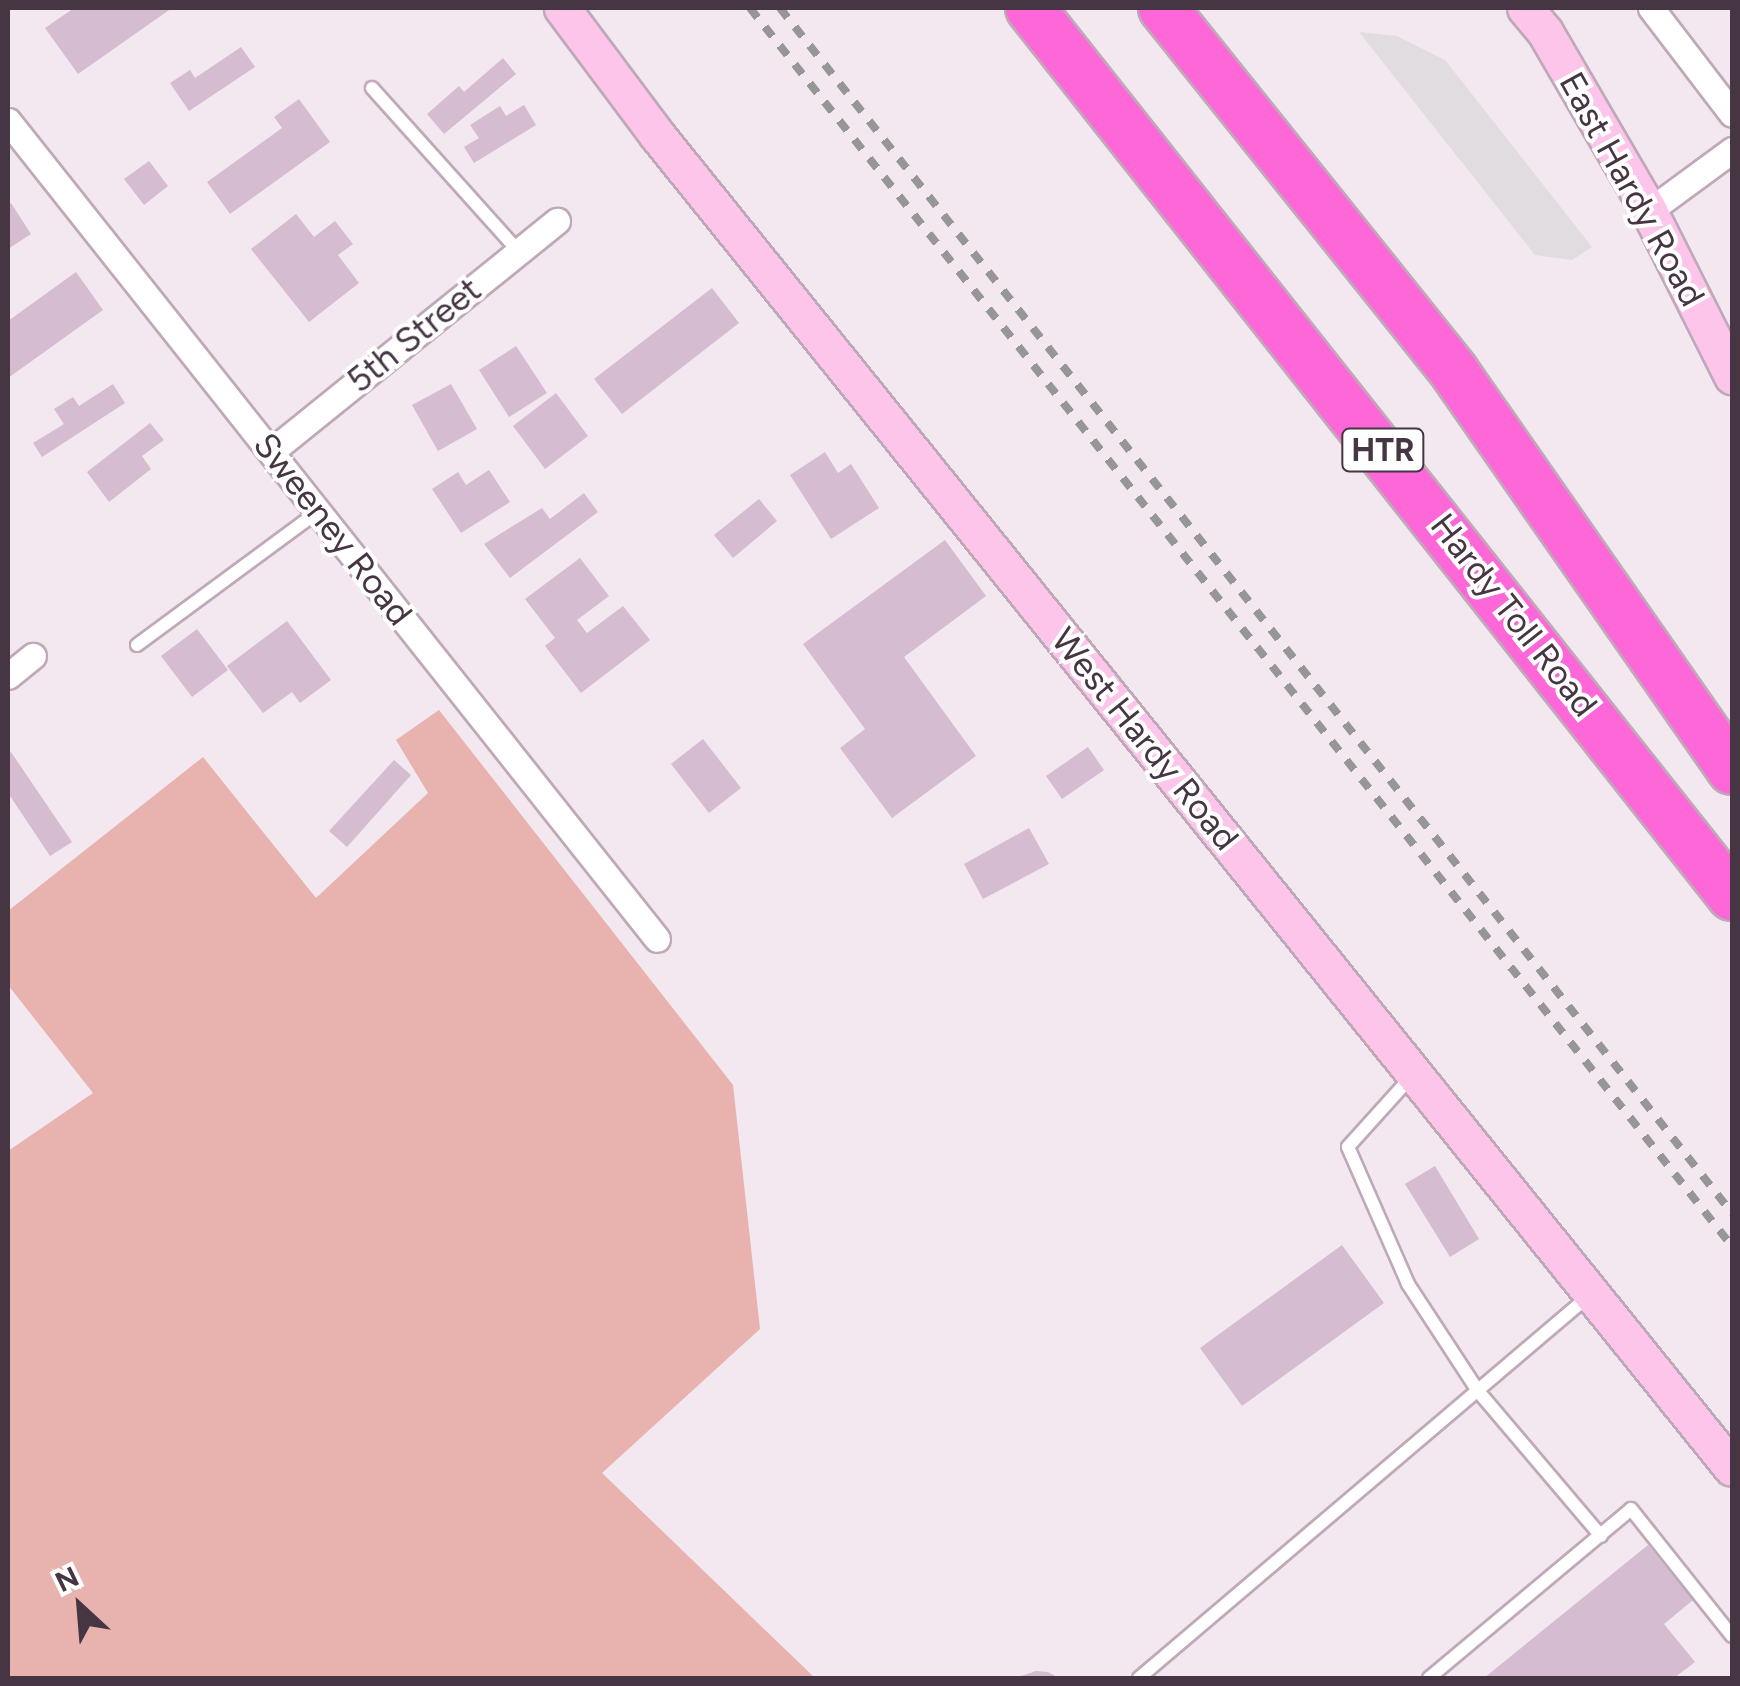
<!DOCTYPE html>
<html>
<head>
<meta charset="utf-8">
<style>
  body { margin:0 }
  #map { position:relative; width:1740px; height:1686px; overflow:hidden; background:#f3e7f0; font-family:Figtree,sans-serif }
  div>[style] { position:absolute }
  .green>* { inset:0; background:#e8b2af }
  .parking>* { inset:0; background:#e1dce0 }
  .building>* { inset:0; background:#d5bcd0 }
  .roads { filter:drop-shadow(2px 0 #bfa9b9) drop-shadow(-2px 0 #bfa9b9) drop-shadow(0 2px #bfa9b9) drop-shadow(0 -2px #bfa9b9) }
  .service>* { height:12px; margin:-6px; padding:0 6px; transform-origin:6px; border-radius:6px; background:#fff }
  .minor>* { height:25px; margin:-12.5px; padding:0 12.5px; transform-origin:12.5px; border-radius:12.5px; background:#fff }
  .secondary>* { height:35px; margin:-17.5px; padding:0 17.5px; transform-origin:17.5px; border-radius:17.5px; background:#fec5eb }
  .motorway>* { height:48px; margin:-24px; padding:0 24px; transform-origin:24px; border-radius:24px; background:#fe67d7 }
  .rail>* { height:8px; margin-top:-4px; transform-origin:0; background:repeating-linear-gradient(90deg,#969696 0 12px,transparent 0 24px) }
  span { translate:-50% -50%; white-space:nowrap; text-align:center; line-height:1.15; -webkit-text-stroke:8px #fff; paint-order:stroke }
  .shield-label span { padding:2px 8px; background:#fff; border:2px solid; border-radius:8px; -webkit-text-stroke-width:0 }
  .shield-label { font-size:32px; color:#463643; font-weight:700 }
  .street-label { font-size:35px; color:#463643 }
  .frame { position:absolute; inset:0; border:10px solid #463643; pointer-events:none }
  .north { position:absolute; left:30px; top:1556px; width:100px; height:100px; -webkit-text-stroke:8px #fff; paint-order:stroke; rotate:334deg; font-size:28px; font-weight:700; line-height:40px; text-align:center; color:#463643 }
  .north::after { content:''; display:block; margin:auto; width:35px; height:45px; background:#463643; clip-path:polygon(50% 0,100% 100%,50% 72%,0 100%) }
</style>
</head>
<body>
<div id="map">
  <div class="green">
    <div style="clip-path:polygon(439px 710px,733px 1085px,760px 1329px,602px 1473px,815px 1678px,8px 1678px,8px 1151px,93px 1093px,8px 985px,8px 911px,203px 757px,316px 898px,428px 793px,396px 740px)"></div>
  </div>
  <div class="parking">
    <div style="clip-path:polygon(1359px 32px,1397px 36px,1445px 60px,1592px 247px,1572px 260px,1535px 255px)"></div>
  </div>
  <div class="building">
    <div style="clip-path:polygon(74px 8px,172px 8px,78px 74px,45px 28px)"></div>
    <div style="clip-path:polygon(241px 47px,255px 67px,189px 111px,170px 83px,190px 70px,195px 78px)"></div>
    <div style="clip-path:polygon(503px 58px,516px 74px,444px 134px,427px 114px,459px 86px,464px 92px)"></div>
    <div style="clip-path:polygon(299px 99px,330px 142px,230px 214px,207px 182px,282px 128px,274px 117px)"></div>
    <div style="clip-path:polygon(524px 105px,536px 125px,474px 163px,464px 147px,479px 138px,470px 125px,500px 106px,506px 116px)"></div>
    <div style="clip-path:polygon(149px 161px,168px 186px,144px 205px,124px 179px)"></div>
    <div style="clip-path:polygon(11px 203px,31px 234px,8px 249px,8px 206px)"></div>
    <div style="clip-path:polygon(296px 214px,314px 237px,335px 221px,353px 244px,338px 255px,359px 283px,309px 322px,251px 249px)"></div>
    <div style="clip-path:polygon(76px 272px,103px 310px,8px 378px,8px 321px)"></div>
    <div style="clip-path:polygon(712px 288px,739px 323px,622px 414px,594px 379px)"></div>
    <div style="clip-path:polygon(516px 346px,547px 393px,509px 417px,479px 370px)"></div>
    <div style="clip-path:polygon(113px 384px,125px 403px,42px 457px,33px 443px,64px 424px,54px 409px,73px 397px,79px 406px)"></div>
    <div style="clip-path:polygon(451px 384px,477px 429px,438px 451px,412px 405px)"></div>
    <div style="clip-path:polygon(556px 393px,588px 436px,545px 469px,513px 426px)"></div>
    <div style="clip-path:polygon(150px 423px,164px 440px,142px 456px,151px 469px,109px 502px,87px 472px)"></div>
    <div style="clip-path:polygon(825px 452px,838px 473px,851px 464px,879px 508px,831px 539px,790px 475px)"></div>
    <div style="clip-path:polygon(489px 470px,510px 502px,461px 533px,432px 489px,458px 472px,466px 485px)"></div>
    <div style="clip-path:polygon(584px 493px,598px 512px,510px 578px,484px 544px,542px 508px,550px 519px)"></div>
    <div style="clip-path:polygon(759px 499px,777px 521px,733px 558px,714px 535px)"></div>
    <div style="clip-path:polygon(945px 540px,986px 596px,904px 657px,976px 756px,892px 818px,840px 748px,865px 729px,803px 644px)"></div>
    <div style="clip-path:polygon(580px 558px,609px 596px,577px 620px,587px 633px,623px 606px,650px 640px,581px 693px,545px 646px,555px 638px,525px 599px)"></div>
    <div style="clip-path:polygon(287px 621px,331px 680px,300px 703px,292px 692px,263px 713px,227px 666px)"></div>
    <div style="clip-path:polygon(197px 629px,228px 670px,192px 697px,161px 656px)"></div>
    <div style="clip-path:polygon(703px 739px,741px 788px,709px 813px,671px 764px)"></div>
    <div style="clip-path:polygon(1088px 747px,1104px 770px,1062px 799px,1046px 776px)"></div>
    <div style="clip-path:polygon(11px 752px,72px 842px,50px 856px,8px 793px,8px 754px)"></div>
    <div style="clip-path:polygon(394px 760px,411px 775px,347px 847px,329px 831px)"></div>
    <div style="clip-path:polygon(1029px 828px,1049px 864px,983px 899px,964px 864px)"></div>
    <div style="clip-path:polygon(1435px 1166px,1479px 1239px,1450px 1257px,1405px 1184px)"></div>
    <div style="clip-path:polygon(1342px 1245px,1384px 1303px,1242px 1406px,1200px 1348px)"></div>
    <div style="clip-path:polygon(1648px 1545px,1693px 1600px,1664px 1624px,1695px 1662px,1674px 1678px,1484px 1678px)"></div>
    <div style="clip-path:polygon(1036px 1671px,1048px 1672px,1059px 1678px,1015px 1678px)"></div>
  </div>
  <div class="roads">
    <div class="service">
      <div style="left:372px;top:88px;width:219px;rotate:48.1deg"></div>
      <div style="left:137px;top:645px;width:226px;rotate:-36.4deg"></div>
      <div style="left:1411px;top:1077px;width:94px;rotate:132deg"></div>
      <div style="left:1348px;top:1147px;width:150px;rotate:66.3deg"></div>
      <div style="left:1408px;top:1284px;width:128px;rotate:56.8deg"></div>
      <div style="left:1478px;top:1391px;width:190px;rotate:49.7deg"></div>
      <div style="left:1139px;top:1678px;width:592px;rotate:-40.34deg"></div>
      <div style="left:1429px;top:1678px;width:263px;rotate:-39.9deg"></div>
      <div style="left:1631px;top:1509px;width:162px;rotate:51.5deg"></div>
    </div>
    <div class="minor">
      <div style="left:1651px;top:8px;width:133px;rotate:52.6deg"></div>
      <div style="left:8px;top:121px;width:1044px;rotate:51.57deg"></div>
      <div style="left:1649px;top:211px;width:103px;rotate:-36.3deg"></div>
      <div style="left:273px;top:450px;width:365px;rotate:-38.9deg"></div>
      <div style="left:8px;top:676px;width:32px;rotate:-39deg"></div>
    </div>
    <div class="secondary">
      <div style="left:562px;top:8px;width:159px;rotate:53.2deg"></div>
      <div style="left:657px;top:135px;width:1712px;rotate:51.12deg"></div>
      <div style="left:1525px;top:8px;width:31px;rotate:50deg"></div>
      <div style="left:1545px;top:32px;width:207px;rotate:59.8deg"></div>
      <div style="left:1649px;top:211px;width:185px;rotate:63.3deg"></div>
    </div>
    <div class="motorway">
      <div style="left:1030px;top:8px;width:1132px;rotate:51.67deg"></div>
      <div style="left:1163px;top:8px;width:467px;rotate:51.3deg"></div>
      <div style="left:1455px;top:373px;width:484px;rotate:55.1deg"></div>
    </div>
  </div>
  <div class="rail">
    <div style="left:750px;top:8px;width:1580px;rotate:51.58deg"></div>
    <div style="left:780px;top:8px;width:1536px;rotate:51.69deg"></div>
  </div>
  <div class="shield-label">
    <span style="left:1383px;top:450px">HTR</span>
  </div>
  <div class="street-label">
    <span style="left:1632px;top:189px;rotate:61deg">East Hardy Road</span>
    <span style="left:414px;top:335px;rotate:-39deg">5th Street</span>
    <span style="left:333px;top:529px;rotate:52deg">Sweeney Road</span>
    <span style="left:1514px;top:615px;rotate:52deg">Hardy Toll Road</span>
    <span style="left:1145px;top:739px;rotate:51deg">West Hardy Road</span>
  </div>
  <div class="frame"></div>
  <div class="north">N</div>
</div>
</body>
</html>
